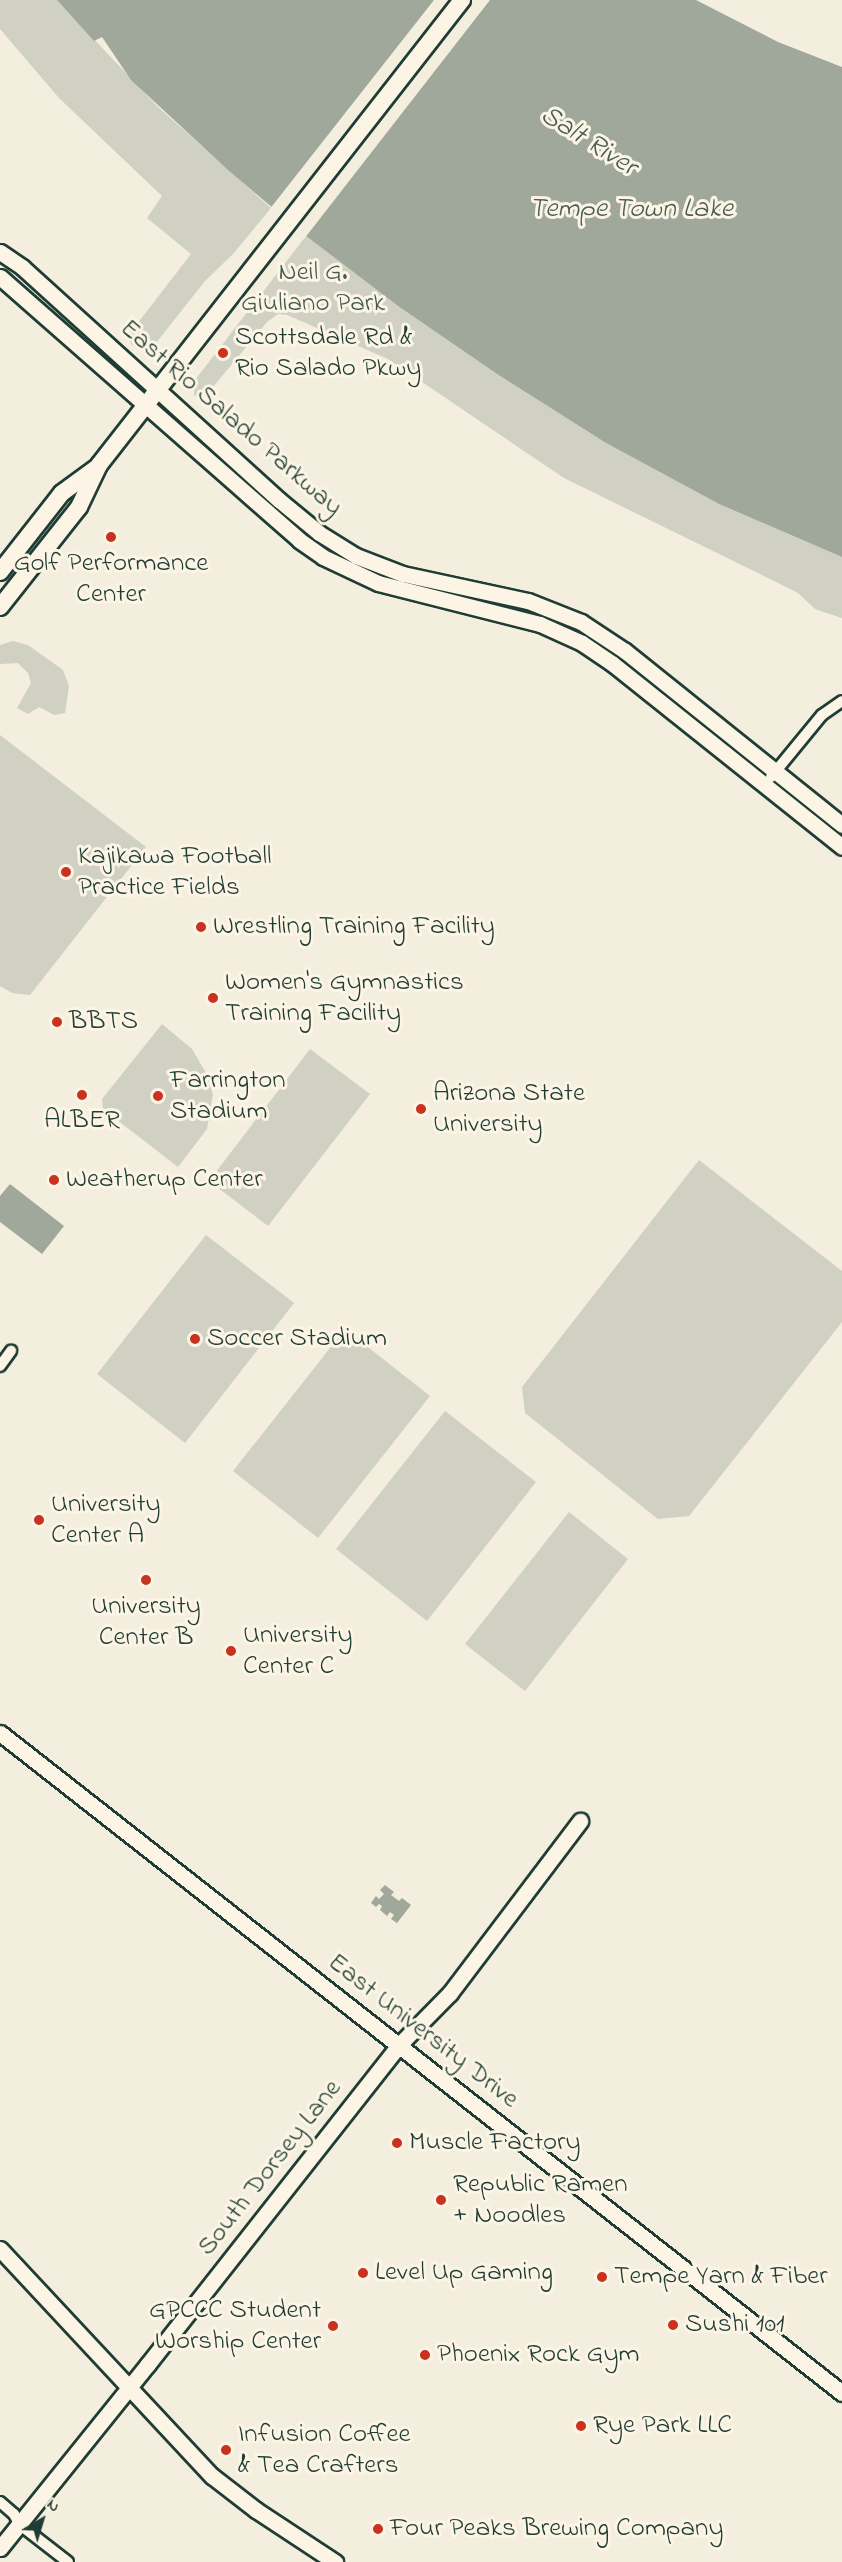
<!DOCTYPE html>
<html>
<head>
<meta charset="utf-8">
<style>
  body { margin:0 }
  #map { position:relative; width:842px; height:2562px; overflow:hidden; background:#f3eede; font-family:"Indie Flower",sans-serif }
  div>[style] { position:absolute }
  .green>* { inset:0; background:#d0d1c2 }
  .water>* { inset:0; background:#a0a89b }
  .pier>* { inset:0; background:#f3eede }
  .roads { filter:drop-shadow(2px 0 #1f3d34) drop-shadow(-2px 0 #1f3d34) drop-shadow(0 2px #1f3d34) drop-shadow(0 -2px #1f3d34) }
  .street>* { height:10px; margin:-5px; padding:0 5px; transform-origin:5px; border-radius:5px; background:#fcf5e5 }
  .secondary>* { height:15px; margin:-7.5px; padding:0 7.5px; transform-origin:7.5px; border-radius:7.5px; background:#fcf5e5 }
  .primary>* { height:16px; margin:-8px; padding:0 8px; transform-origin:8px; border-radius:8px; background:#fcf5e5 }
  .dots>* { width:16px; height:16px; translate:-50% -50%; box-sizing:border-box; border:3px solid #fcf5e5; border-radius:50% }
  span { translate:-50% -50%; white-space:nowrap; text-align:center; line-height:1.15; -webkit-text-stroke:6px #fcf5e5; paint-order:stroke }
  .park-label { font-size:27px; color:#425b50 }
  .poi-label { font-size:27px; color:#1f3d34 }
  .left { translate:0 -50%; text-align:left }
  .right { translate:-100% -50%; text-align:right }
  .street-label { font-size:27px; color:#1f3d34 }
  .water-label { font-size:28px; color:#465d53; font-style:italic }
  .north { position:absolute; left:12px; top:2490px; width:60px; height:60px; -webkit-text-stroke:4px #fcf5e5; paint-order:stroke; rotate:38deg; font-size:16px; font-weight:700; line-height:24px; text-align:center; color:#1f3d34 }
  .north::after { content:''; display:block; margin:auto; width:21px; height:27px; background:#1f3d34; clip-path:polygon(50% 0,100% 100%,50% 72%,0 100%) }
</style>
</head>
<body>
<div id="map">
  <div class="green">
    <div style="clip-path:polygon(0 0,57px 0,157px 106px,271px 208px,233px 254px,205px 281px,152px 348px,137px 348px,132px 345px,127px 337px,191px 254px,147px 218px,162px 196px,59px 98px,0 29px)"></div>
    <div style="clip-path:polygon(306px 236px,398px 306px,497px 374px,606px 443px,719px 504px,842px 557px,842px 618px,815px 609px,798px 593px,776px 582px,564px 478px,388px 359px,287px 315px,278px 314px,267px 322px,203px 399px,194px 395px,195px 380px)"></div>
    <div style="clip-path:polygon(13px 641px,28px 645px,63px 670px,69px 686px,65px 713px,54px 715px,39px 707px,28px 714px,17px 708px,31px 683px,28px 673px,18px 663px,0 664px,0 645px)"></div>
    <div style="clip-path:polygon(0 735px,146px 847px,30px 995px,12px 993px,0 986px)"></div>
    <div style="clip-path:polygon(162px 1024px,192px 1049px,206px 1073px,213px 1094px,207px 1129px,178px 1167px,103px 1109px,102px 1099px)"></div>
    <div style="clip-path:polygon(310px 1049px,370px 1094px,268px 1226px,209px 1181px)"></div>
    <div style="clip-path:polygon(699px 1160px,842px 1271px,842px 1322px,689px 1516px,658px 1519px,525px 1413px,522px 1387px)"></div>
    <div style="clip-path:polygon(206px 1235px,294px 1303px,185px 1443px,97px 1374px)"></div>
    <div style="clip-path:polygon(345px 1329px,430px 1396px,318px 1538px,233px 1471px)"></div>
    <div style="clip-path:polygon(445px 1411px,536px 1482px,427px 1621px,336px 1549px)"></div>
    <div style="clip-path:polygon(569px 1512px,628px 1559px,525px 1691px,465px 1644px)"></div>
  </div>
  <div class="water">
    <div style="clip-path:polygon(57px 0,696px 0,778px 42px,842px 67px,842px 557px,719px 504px,606px 443px,497px 374px,398px 306px,306px 236px,228px 170px,131px 80px,102px 37px,94px 41px)"></div>
    <div style="clip-path:polygon(10px 1184px,64px 1226px,42px 1254px,0 1222px,0 1196px)"></div>
    <div style="clip-path:polygon(385px 1885px,394px 1892px,391px 1895px,399px 1901px,402px 1898px,411px 1905px,397px 1923px,391px 1919px,394px 1915px,390px 1912px,387px 1916px,380px 1910px,382px 1906px,379px 1904px,376px 1907px,371px 1903px,376px 1896px,379px 1899px,384px 1894px,380px 1890px)"></div>
  </div>
  <div class="pier">
    <div style="clip-path:polygon(434px 0,490px 0,304px 239px,269px 210px)"></div>
  </div>
  <div class="roads">
    <div class="street">
      <div style="left:771px;top:777px;width:80px;rotate:-50.6deg"></div>
      <div style="left:822px;top:715px;width:24px;rotate:-35deg"></div>
      <div style="left:0;top:1366px;width:19px;rotate:-54deg"></div>
      <div style="left:0;top:2502px;width:18px;rotate:41deg"></div>
      <div style="left:14px;top:2514px;width:11px;rotate:63deg"></div>
      <div style="left:19px;top:2524px;width:62px;rotate:37.8deg"></div>
    </div>
    <div class="secondary">
      <div style="left:0;top:252px;width:27px;rotate:34deg"></div>
      <div style="left:22px;top:267px;width:347px;rotate:42.2deg"></div>
      <div style="left:279px;top:500px;width:52px;rotate:39.5deg"></div>
      <div style="left:319px;top:533px;width:44px;rotate:31.9deg"></div>
      <div style="left:356px;top:556px;width:50px;rotate:21deg"></div>
      <div style="left:403px;top:574px;width:128px;rotate:12.2deg"></div>
      <div style="left:528px;top:601px;width:57px;rotate:21.6deg"></div>
      <div style="left:581px;top:622px;width:53px;rotate:33.4deg"></div>
      <div style="left:625px;top:651px;width:278px;rotate:38.7deg"></div>
      <div style="left:0;top:277px;width:398px;rotate:41.3deg"></div>
      <div style="left:299px;top:540px;width:29px;rotate:35deg"></div>
      <div style="left:323px;top:557px;width:61px;rotate:25.3deg"></div>
      <div style="left:378px;top:583px;width:167px;rotate:14.2deg"></div>
      <div style="left:540px;top:624px;width:46px;rotate:24.3deg"></div>
      <div style="left:582px;top:643px;width:37px;rotate:34deg"></div>
      <div style="left:613px;top:664px;width:293px;rotate:38.6deg"></div>
      <div style="left:0;top:1733px;width:1070px;rotate:38.09deg"></div>
      <div style="left:0;top:2249px;width:311px;rotate:47deg"></div>
      <div style="left:212px;top:2476px;width:56px;rotate:37.7deg"></div>
      <div style="left:256px;top:2510px;width:95px;rotate:33.4deg"></div>
      <div style="left:0;top:2548px;width:236px;rotate:-51.2deg"></div>
      <div style="left:148px;top:2364px;width:407px;rotate:-51.8deg"></div>
      <div style="left:400px;top:2044px;width:71px;rotate:-45.6deg"></div>
      <div style="left:450px;top:1993px;width:216px;rotate:-52.9deg"></div>
    </div>
    <div class="primary">
      <div style="left:0;top:572px;width:100px;rotate:-51.9deg"></div>
      <div style="left:62px;top:493px;width:42px;rotate:-36.3deg"></div>
      <div style="left:0;top:607px;width:127px;rotate:-51.7deg"></div>
      <div style="left:79px;top:507px;width:47px;rotate:-64.5deg"></div>
      <div style="left:99px;top:465px;width:590px;rotate:-52.02deg"></div>
    </div>
  </div>
  <div class="dots">
    <div style="left:223px;top:353px;background:#c8321e"></div>
    <div style="left:111px;top:537px;background:#c8321e"></div>
    <div style="left:66px;top:872px;background:#c8321e"></div>
    <div style="left:201px;top:927px;background:#c8321e"></div>
    <div style="left:213px;top:998px;background:#c8321e"></div>
    <div style="left:57px;top:1022px;background:#c8321e"></div>
    <div style="left:82px;top:1095px;background:#c8321e"></div>
    <div style="left:158px;top:1096px;background:#c8321e"></div>
    <div style="left:421px;top:1109px;background:#c8321e"></div>
    <div style="left:54px;top:1180px;background:#c8321e"></div>
    <div style="left:195px;top:1339px;background:#c8321e"></div>
    <div style="left:39px;top:1520px;background:#c8321e"></div>
    <div style="left:146px;top:1580px;background:#c8321e"></div>
    <div style="left:231px;top:1651px;background:#c8321e"></div>
    <div style="left:397px;top:2143px;background:#c8321e"></div>
    <div style="left:441px;top:2200px;background:#c8321e"></div>
    <div style="left:363px;top:2273px;background:#c8321e"></div>
    <div style="left:602px;top:2277px;background:#c8321e"></div>
    <div style="left:673px;top:2325px;background:#c8321e"></div>
    <div style="left:333px;top:2326px;background:#c8321e"></div>
    <div style="left:425px;top:2355px;background:#c8321e"></div>
    <div style="left:581px;top:2426px;background:#c8321e"></div>
    <div style="left:226px;top:2450px;background:#c8321e"></div>
    <div style="left:378px;top:2529px;background:#c8321e"></div>
  </div>
  <div class="park-label">
    <span style="left:313px;top:288px">Neil G.<br>Giuliano Park</span>
  </div>
  <div class="poi-label">
    <span class="left" style="left:235px;top:353px">Scottsdale Rd &amp;<br>Rio Salado Pkwy</span>
    <span style="left:111px;top:579px">Golf Performance<br>Center</span>
    <span class="left" style="left:78px;top:872px">Kajikawa Football<br>Practice Fields</span>
    <span class="left" style="left:213px;top:927px">Wrestling Training Facility</span>
    <span class="left" style="left:225px;top:998px">Women's Gymnastics<br>Training Facility</span>
    <span class="left" style="left:69px;top:1022px">BBTS</span>
    <span class="left" style="left:170px;top:1096px">Farrington<br>Stadium</span>
    <span class="left" style="left:433px;top:1109px">Arizona State<br>University</span>
    <span style="left:82px;top:1121px">ALBER</span>
    <span class="left" style="left:66px;top:1180px">Weatherup Center</span>
    <span class="left" style="left:207px;top:1339px">Soccer Stadium</span>
    <span class="left" style="left:51px;top:1520px">University<br>Center A</span>
    <span style="left:146px;top:1622px">University<br>Center B</span>
    <span class="left" style="left:243px;top:1651px">University<br>Center C</span>
    <span class="left" style="left:409px;top:2143px">Muscle Factory</span>
    <span class="left" style="left:453px;top:2200px">Republic Ramen<br>+ Noodles</span>
    <span class="left" style="left:375px;top:2273px">Level Up Gaming</span>
    <span class="left" style="left:614px;top:2277px">Tempe Yarn &amp; Fiber</span>
    <span class="right" style="left:321px;top:2326px">GPCCC Student<br>Worship Center</span>
    <span class="left" style="left:685px;top:2325px">Sushi 101</span>
    <span class="left" style="left:437px;top:2355px">Phoenix Rock Gym</span>
    <span class="left" style="left:593px;top:2426px">Rye Park LLC</span>
    <span class="left" style="left:238px;top:2450px">Infusion Coffee<br>&amp; Tea Crafters</span>
    <span class="left" style="left:390px;top:2529px">Four Peaks Brewing Company</span>
  </div>
  <div class="street-label">
    <span style="left:231px;top:418px;rotate:41deg">East Rio Salado Parkway</span>
    <span style="left:423px;top:2031px;rotate:38deg">East University Drive</span>
    <span style="left:270px;top:2168px;rotate:-52deg">South Dorsey Lane</span>
  </div>
  <div class="water-label">
    <span style="left:588px;top:142px;rotate:32deg">Salt River</span>
    <span style="left:631px;top:210px">Tempe Town Lake</span>
  </div>
  <div class="north">N</div>
</div>
</body>
</html>
